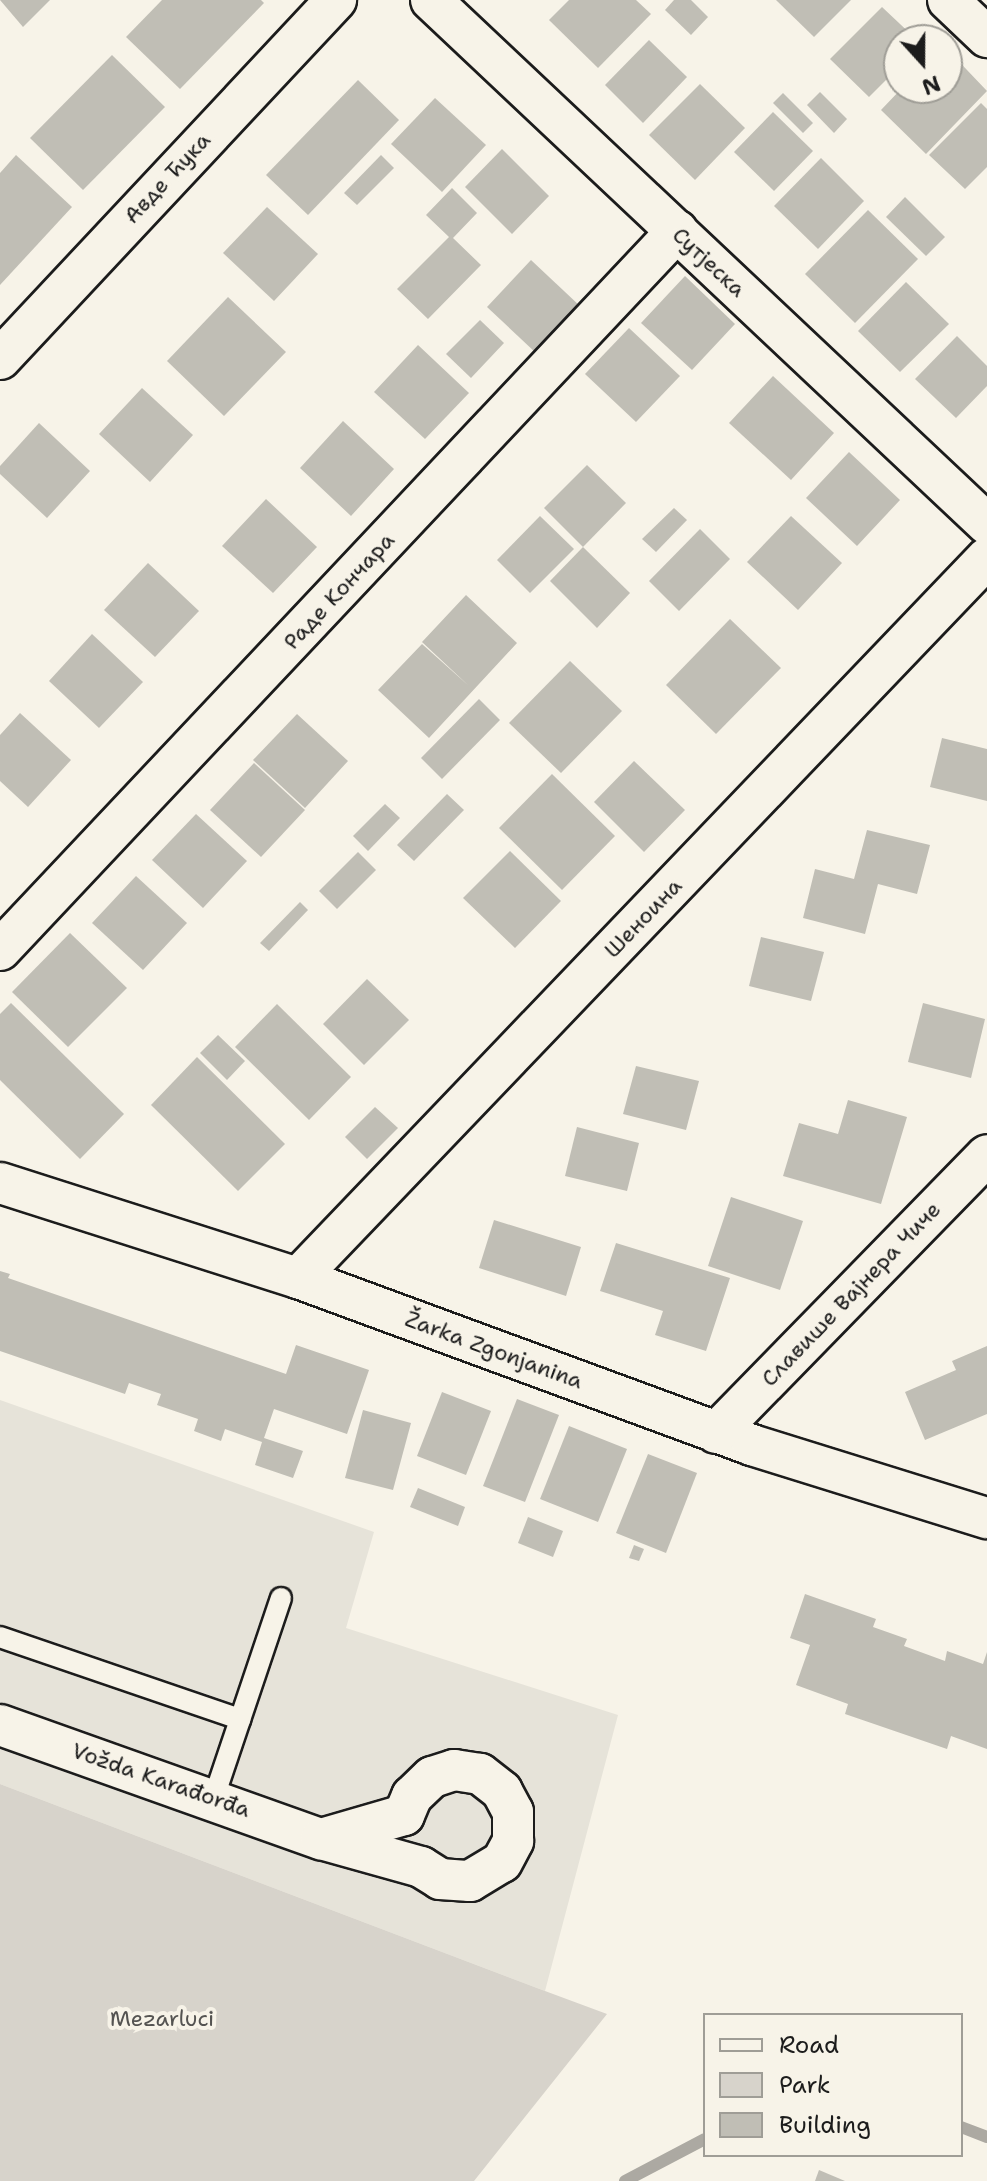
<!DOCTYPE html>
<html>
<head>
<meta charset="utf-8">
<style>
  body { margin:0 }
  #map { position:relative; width:987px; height:2181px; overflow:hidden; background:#f7f3e8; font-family:"Shantell Sans",sans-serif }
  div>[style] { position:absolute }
  .built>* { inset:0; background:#e6e3d9 }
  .green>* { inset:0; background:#d7d3cb }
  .stream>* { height:12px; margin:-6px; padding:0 6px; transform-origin:6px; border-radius:6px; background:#aca9a2 }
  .building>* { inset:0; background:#c0beb5 }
  .roads { filter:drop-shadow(2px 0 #1c1c1c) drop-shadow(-2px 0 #1c1c1c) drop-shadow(0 2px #1c1c1c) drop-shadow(0 -2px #1c1c1c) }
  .service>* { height:20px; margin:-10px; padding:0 10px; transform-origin:10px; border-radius:10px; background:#f7f3e8 }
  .minor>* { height:40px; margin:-20px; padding:0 20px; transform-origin:20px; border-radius:20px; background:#f7f3e8 }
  span { translate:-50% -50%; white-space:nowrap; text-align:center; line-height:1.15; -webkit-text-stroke:8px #f7f3e8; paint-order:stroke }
  .street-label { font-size:22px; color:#1c1c1c }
  .park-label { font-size:22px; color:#545351 }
  .legend { position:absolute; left:703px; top:2013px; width:260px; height:144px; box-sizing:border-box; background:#f7f3e8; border:2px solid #9f9d96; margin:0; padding:10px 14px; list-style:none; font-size:24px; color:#1c1c1c }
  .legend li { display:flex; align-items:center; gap:16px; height:40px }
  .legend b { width:40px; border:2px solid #9f9d96 }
  .north { position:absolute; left:883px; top:24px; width:80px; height:80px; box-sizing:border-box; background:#f7f3e8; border:2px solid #9f9d96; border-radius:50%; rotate:159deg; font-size:22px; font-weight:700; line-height:32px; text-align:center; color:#1c1c1c }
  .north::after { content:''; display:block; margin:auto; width:28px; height:36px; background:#1c1c1c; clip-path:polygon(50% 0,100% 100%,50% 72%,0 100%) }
</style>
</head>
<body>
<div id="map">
  <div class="built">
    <div style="clip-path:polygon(0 1400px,374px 1532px,346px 1628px,618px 1715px,545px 1991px,0 1784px)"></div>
  </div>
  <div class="green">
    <div style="clip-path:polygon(0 1784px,545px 1991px,607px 2014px,474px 2181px,0 2181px)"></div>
  </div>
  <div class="stream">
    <div style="left:961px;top:2127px;width:28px;rotate:21deg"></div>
    <div style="left:625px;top:2181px;width:90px;rotate:-27.7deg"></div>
  </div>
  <div class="building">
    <div style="clip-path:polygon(0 0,50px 0,23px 27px)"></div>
    <div style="clip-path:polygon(162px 0,261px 0,264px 3px,180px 89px,126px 37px)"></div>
    <div style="clip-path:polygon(569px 0,636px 0,651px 14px,598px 68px,549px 20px)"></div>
    <div style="clip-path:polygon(674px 0,691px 0,708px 17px,691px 35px,665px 10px)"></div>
    <div style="clip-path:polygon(776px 0,851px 0,814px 37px)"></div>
    <div style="clip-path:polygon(882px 7px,917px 40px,899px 40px,899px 67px,869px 97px,830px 59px)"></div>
    <div style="clip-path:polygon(649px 40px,687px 77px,643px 123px,605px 85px)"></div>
    <div style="clip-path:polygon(947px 49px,987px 91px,926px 154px,881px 110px,902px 88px,947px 88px)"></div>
    <div style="clip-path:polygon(112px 55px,165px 107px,83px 190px,30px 138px)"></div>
    <div style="clip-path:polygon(358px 80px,399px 120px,308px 215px,266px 175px)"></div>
    <div style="clip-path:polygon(700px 84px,745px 128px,695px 180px,649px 135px)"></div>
    <div style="clip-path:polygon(820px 92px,847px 119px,834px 133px,807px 105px)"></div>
    <div style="clip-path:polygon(783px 93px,813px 123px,803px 133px,773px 103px)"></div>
    <div style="clip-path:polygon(435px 98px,486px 145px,442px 192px,391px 144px)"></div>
    <div style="clip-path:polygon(981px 103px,987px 109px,987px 167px,965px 189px,929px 155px)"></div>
    <div style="clip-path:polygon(773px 112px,813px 151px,774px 191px,734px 152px)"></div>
    <div style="clip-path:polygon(502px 149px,549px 196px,512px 234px,465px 187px)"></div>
    <div style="clip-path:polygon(16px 155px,72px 207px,0 285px,0 173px)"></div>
    <div style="clip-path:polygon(381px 155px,394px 168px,357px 205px,344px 193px)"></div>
    <div style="clip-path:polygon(821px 158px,864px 201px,818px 249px,774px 206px)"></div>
    <div style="clip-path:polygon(452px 188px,477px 213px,453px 238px,481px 265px,428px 319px,397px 289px,449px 237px,426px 215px)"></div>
    <div style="clip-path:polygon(905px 197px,945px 237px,926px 256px,886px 217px)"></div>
    <div style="clip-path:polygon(267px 207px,318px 254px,274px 301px,223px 253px)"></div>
    <div style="clip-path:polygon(868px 210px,918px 259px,855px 323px,805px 274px)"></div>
    <div style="clip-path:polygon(531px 260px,581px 307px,537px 354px,487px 307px)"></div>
    <div style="clip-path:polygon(685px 276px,735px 324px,692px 370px,641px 323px)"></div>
    <div style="clip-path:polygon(906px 282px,949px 324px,900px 372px,858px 331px)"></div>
    <div style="clip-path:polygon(228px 297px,286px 352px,224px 416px,167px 361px)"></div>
    <div style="clip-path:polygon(480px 320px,504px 343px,471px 378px,446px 354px)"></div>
    <div style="clip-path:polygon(629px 328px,680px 376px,636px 422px,585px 374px)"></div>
    <div style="clip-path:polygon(957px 336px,987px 366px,987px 386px,956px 418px,915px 379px)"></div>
    <div style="clip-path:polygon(418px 345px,469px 393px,425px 439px,374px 392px)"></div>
    <div style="clip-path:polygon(773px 376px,834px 433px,791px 480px,729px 423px)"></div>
    <div style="clip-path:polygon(142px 388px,193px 435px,150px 482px,99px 434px)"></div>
    <div style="clip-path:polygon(343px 421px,394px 469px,351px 516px,300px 468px)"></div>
    <div style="clip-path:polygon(39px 423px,90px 471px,47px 518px,0 474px,0 466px)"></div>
    <div style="clip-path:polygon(849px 452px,900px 500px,857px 546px,806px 498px)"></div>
    <div style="clip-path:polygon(587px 465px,626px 503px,583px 547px,544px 508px)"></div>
    <div style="clip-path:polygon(266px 499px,317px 547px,273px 593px,222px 546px)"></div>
    <div style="clip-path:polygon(674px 508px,687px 520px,656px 552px,642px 539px)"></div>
    <div style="clip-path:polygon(540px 516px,574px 549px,530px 593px,497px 560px)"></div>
    <div style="clip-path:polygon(791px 516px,842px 563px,798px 610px,747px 562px)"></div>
    <div style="clip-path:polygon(700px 529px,730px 559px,679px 611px,649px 581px)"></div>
    <div style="clip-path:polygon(583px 547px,630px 593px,597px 628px,550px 581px)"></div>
    <div style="clip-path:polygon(148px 563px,199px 611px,155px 657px,104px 610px)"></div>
    <div style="clip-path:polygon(466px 595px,517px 643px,429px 738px,378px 690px,422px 644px,469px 686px,422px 642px)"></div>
    <div style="clip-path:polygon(730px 619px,781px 668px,716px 734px,666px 685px)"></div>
    <div style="clip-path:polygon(92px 634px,143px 682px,99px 728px,49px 681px)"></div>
    <div style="clip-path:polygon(570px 661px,622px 711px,561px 773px,509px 723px)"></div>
    <div style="clip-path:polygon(479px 699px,500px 720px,442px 779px,421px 758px)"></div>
    <div style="clip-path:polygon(20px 713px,71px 760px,28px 807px,0 781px,0 735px)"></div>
    <div style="clip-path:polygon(297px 714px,348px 761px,305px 808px,253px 760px)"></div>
    <div style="clip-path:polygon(942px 738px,987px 749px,987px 801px,930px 787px)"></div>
    <div style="clip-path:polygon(634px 761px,685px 810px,644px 852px,594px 802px)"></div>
    <div style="clip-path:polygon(254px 763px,305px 810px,261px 857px,210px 810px)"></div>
    <div style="clip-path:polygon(552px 774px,615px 836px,562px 890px,499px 828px)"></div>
    <div style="clip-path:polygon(447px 794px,464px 810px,414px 861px,397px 845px)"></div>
    <div style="clip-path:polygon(385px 804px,400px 818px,368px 851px,353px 836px)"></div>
    <div style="clip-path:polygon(196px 814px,247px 861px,203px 908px,152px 860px)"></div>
    <div style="clip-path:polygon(867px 830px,930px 845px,917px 894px,878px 884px,865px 934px,803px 918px,815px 869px,854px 879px)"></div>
    <div style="clip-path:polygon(510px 851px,561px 901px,515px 948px,463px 898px)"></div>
    <div style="clip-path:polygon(358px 852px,376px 870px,337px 909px,319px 891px)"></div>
    <div style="clip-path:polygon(136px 876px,187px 923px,143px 970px,92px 923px)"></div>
    <div style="clip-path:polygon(300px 902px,308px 910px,269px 951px,260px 943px)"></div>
    <div style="clip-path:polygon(70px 933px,127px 988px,68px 1047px,12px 992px)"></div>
    <div style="clip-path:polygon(761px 937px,824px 952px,811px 1001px,749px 986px)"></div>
    <div style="clip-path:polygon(367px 979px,409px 1020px,364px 1065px,323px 1024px)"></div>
    <div style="clip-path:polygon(11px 1003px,124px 1114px,80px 1159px,0 1080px,0 1014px)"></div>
    <div style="clip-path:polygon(923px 1003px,985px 1019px,971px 1078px,908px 1062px)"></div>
    <div style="clip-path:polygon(277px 1004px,351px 1077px,309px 1120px,235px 1047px)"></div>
    <div style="clip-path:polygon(218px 1035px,245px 1061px,227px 1080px,200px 1053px)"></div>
    <div style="clip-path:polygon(197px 1057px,285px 1144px,238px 1191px,151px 1105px)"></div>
    <div style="clip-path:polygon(636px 1066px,699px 1081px,686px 1130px,623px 1114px)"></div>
    <div style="clip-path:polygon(848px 1100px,907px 1117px,881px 1204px,783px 1176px,799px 1123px,838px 1134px)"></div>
    <div style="clip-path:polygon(375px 1107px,398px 1128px,367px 1159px,345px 1137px)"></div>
    <div style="clip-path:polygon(577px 1127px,639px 1143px,627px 1191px,565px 1176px)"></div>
    <div style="clip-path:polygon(731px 1197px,803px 1221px,780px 1290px,708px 1266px)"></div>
    <div style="clip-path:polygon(494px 1220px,581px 1247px,566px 1296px,479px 1268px)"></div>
    <div style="clip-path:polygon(616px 1243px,730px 1278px,706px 1351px,655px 1335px,663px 1311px,600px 1291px)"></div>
    <div style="clip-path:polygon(0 1271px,10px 1274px,8px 1278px,286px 1374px,296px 1345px,369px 1370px,347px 1434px,274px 1409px,264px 1438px,303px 1451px,293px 1478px,255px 1465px,262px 1442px,225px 1429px,221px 1441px,194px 1431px,198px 1419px,157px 1405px,161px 1394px,129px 1383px,125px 1394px,0 1351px)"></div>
    <div style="clip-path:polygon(987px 1346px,987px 1414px,925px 1440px,905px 1392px,956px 1370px,952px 1361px)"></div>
    <div style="clip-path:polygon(442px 1392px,491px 1411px,466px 1475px,417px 1456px)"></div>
    <div style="clip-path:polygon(517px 1399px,559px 1415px,525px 1502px,483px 1486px)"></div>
    <div style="clip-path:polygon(363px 1410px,411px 1423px,393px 1490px,345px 1478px)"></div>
    <div style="clip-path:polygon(569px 1426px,627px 1449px,598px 1522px,540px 1499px)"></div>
    <div style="clip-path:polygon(648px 1454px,697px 1473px,666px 1553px,616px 1533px)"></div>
    <div style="clip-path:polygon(418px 1488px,465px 1507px,458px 1526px,410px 1507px)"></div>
    <div style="clip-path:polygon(528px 1517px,563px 1531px,553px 1557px,518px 1543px)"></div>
    <div style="clip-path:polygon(634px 1545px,644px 1549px,639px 1561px,629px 1558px)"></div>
    <div style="clip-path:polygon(805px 1594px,876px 1619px,873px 1627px,907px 1639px,904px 1646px,945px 1661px,947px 1651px,983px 1664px,987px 1652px,987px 1749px,951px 1736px,947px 1749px,845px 1714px,848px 1704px,796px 1685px,810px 1645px,790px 1638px)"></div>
    <div style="clip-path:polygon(819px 2170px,845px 2181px,815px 2181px)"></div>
  </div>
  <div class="roads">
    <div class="service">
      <div style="left:0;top:1637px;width:254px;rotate:18.9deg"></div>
      <div style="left:214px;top:1797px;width:210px;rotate:-71.4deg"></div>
    </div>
    <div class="minor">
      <div style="left:431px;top:0;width:764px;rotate:43.3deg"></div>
      <div style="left:948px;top:0;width:54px;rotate:43.5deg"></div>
      <div style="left:0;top:359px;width:492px;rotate:-46.9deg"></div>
      <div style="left:0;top:950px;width:988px;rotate:-46.72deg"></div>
      <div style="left:0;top:1183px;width:313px;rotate:17.7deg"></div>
      <div style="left:298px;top:1278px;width:484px;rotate:20.2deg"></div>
      <div style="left:752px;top:1445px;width:246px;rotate:17.3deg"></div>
      <div style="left:298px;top:1278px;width:997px;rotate:-46.26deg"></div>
      <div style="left:716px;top:1433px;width:388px;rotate:-45.7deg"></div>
      <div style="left:0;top:1725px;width:341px;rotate:19.6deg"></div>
      <div style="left:321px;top:1839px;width:104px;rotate:15.6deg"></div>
      <div style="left:421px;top:1867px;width:22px;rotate:32deg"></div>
      <div style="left:440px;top:1879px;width:30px;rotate:4deg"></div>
      <div style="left:470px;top:1881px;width:37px;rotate:-31deg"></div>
      <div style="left:502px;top:1862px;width:24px;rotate:-62deg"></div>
      <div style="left:513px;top:1841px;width:29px;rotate:-90deg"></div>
      <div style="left:513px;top:1812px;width:24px;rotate:-118deg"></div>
      <div style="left:502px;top:1791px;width:28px;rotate:-142deg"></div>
      <div style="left:480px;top:1774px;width:26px;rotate:-171deg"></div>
      <div style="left:454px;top:1770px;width:23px;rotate:162deg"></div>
      <div style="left:432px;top:1777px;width:28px;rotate:136deg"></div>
      <div style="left:412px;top:1796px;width:21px;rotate:113deg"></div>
      <div style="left:404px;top:1815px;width:86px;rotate:163.9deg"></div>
    </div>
  </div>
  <div class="street-label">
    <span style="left:167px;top:178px;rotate:-47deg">Авде Ћука</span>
    <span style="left:709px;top:262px;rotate:43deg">Сутјеска</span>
    <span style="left:339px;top:591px;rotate:-47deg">Раде Кончара</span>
    <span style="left:643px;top:918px;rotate:-46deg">Шеноина</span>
    <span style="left:851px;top:1294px;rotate:-46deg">Славише Вајнера Чиче</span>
    <span style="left:494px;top:1350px;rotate:20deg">Žarka Zgonjanina</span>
    <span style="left:161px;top:1780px;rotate:19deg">Vožda Karađorđa</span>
  </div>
  <div class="park-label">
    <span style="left:162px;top:2019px">Mezarluci</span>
  </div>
  <ul class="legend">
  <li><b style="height:10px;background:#f7f3e8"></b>Road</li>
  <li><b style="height:22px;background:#d7d3cb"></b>Park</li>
  <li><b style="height:22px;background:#c0beb5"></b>Building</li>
  </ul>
  <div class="north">N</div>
</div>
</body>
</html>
